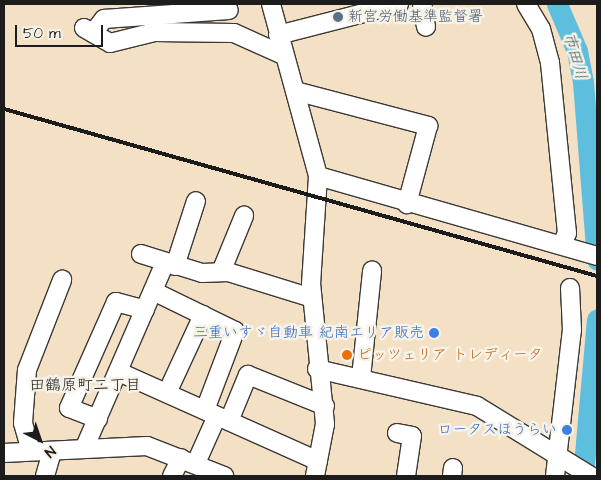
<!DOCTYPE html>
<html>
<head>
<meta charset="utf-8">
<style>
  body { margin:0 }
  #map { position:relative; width:601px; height:480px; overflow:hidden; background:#f3e0c5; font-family:"Architects Daughter","Klee One",sans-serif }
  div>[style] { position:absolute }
  .river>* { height:21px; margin:-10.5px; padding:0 10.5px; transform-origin:10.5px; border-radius:10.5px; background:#5ebedd }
  .roads { filter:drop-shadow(1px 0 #3c3935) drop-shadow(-1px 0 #3c3935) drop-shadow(0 1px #3c3935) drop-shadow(0 -1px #3c3935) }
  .minor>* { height:18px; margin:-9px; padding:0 9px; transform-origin:9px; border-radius:9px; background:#fff }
  .rail>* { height:4px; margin:-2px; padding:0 2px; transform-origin:2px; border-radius:2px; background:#1c1c1c }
  .dots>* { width:14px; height:14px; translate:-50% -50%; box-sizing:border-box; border:2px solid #f7f3e8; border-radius:50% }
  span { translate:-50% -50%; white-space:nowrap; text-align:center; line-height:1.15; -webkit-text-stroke:5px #f7f3e8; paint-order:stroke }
  .service-label { font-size:15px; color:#4e5e75 }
  .left { translate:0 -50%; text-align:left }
  .shop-label { font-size:15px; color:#366cbe }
  .right { translate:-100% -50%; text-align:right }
  .food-label { font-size:15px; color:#c56008 }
  .water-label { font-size:16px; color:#335560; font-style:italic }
  .neighbourhood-label { font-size:16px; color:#1c1c1c }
  .frame { position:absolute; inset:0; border:5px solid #1c1c1c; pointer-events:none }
  .north { position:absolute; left:15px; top:415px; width:50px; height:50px; -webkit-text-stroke:4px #f7f3e8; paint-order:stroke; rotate:139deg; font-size:14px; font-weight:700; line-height:20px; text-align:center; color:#1c1c1c }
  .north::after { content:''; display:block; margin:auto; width:18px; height:22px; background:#1c1c1c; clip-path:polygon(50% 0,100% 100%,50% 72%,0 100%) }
  .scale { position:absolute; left:15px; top:25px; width:88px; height:22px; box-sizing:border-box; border:2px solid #1c1c1c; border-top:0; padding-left:6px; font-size:15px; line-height:18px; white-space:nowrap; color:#1c1c1c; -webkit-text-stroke:4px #f7f3e8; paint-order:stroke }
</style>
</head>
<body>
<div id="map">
  <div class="river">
    <div style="left:557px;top:4px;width:51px;rotate:66.9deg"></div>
    <div style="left:577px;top:51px;width:32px;rotate:79deg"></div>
    <div style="left:583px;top:82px;width:178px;rotate:85.5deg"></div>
    <div style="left:583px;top:476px;width:157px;rotate:-84.9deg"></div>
  </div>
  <div class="roads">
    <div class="minor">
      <div style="left:271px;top:4px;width:178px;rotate:74.7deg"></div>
      <div style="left:318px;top:176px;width:107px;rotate:93.7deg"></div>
      <div style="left:311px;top:283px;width:142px;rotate:84.3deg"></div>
      <div style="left:325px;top:424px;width:53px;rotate:100.9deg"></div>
      <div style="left:422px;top:4px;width:23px;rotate:80deg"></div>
      <div style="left:526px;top:4px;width:29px;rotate:59deg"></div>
      <div style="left:541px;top:29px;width:35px;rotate:75deg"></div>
      <div style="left:550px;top:63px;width:171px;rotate:84.3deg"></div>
      <div style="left:567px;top:233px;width:12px;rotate:114deg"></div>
      <div style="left:84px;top:28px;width:30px;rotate:30deg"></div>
      <div style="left:110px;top:43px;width:46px;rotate:-13.7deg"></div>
      <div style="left:155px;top:32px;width:79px;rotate:0.7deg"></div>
      <div style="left:234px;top:33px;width:54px;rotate:24.2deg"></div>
      <div style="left:93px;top:33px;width:18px;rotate:-52deg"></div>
      <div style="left:104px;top:19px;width:125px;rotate:-4.1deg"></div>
      <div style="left:278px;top:35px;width:125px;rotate:-14.4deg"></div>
      <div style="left:295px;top:91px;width:138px;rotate:14.7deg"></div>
      <div style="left:428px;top:126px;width:81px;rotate:105.1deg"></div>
      <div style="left:318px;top:176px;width:290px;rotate:16deg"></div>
      <div style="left:141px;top:254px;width:64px;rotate:17.3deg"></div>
      <div style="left:202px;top:273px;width:26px;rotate:-2deg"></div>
      <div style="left:228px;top:272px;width:88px;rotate:17.2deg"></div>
      <div style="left:175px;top:266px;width:68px;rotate:-72.1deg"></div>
      <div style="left:221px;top:272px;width:61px;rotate:-67.7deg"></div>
      <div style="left:153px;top:291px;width:91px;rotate:26deg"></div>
      <div style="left:235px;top:331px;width:85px;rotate:110.8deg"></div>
      <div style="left:317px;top:369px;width:164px;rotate:13deg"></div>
      <div style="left:477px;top:406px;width:134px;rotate:31.6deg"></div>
      <div style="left:119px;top:372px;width:218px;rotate:24.1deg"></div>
      <div style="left:361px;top:378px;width:108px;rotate:-84.1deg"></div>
      <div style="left:167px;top:393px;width:86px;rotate:-65.2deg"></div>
      <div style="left:98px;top:419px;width:31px;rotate:-159deg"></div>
      <div style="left:69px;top:408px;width:116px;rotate:-66.1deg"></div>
      <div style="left:116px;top:302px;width:30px;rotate:15deg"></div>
      <div style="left:229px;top:421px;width:50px;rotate:-67.6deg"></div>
      <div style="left:248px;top:375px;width:83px;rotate:21.9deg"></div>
      <div style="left:397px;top:433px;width:15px;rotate:11deg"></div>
      <div style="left:412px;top:436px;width:40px;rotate:98.5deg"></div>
      <div style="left:84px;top:449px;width:203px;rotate:-66.5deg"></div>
      <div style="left:31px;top:451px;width:29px;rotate:-106deg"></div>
      <div style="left:23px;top:423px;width:53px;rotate:-85.7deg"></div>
      <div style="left:27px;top:370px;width:97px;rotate:-68.7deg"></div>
      <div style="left:4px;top:453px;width:143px;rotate:-2.8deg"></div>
      <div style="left:147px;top:446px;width:83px;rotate:21.3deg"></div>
      <div style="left:196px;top:463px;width:51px;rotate:-65.9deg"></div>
      <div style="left:45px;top:476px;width:26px;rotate:-74deg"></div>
      <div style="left:172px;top:476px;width:20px;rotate:-63deg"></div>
      <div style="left:452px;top:476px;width:8px;rotate:-83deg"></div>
      <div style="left:555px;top:476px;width:147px;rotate:-83.4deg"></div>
      <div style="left:572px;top:330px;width:42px;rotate:-92.7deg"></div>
    </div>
  </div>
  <div class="rail">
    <div style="left:4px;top:109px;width:616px;rotate:15.73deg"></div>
  </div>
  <div class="dots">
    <div style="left:338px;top:17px;background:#5c6f8a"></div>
    <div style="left:434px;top:333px;background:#3f7fe0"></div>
    <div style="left:347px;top:355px;background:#e8710a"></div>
    <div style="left:567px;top:430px;background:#3f7fe0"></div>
  </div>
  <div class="service-label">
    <span class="left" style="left:348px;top:17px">新宮労働基準監督署</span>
  </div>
  <div class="shop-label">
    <span class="right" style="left:424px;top:333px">三重いすゞ自動車 紀南エリア販売</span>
    <span class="right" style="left:557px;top:430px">ロータスほうらい</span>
  </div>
  <div class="food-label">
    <span class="left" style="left:357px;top:355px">ピッツェリア トレディータ</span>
  </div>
  <div class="water-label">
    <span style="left:575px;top:56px;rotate:74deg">市田川</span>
  </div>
  <div class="neighbourhood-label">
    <span style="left:85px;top:385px">田鶴原町二丁目</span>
  </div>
  <div class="frame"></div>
  <div class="north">N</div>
  <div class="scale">50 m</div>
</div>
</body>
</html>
